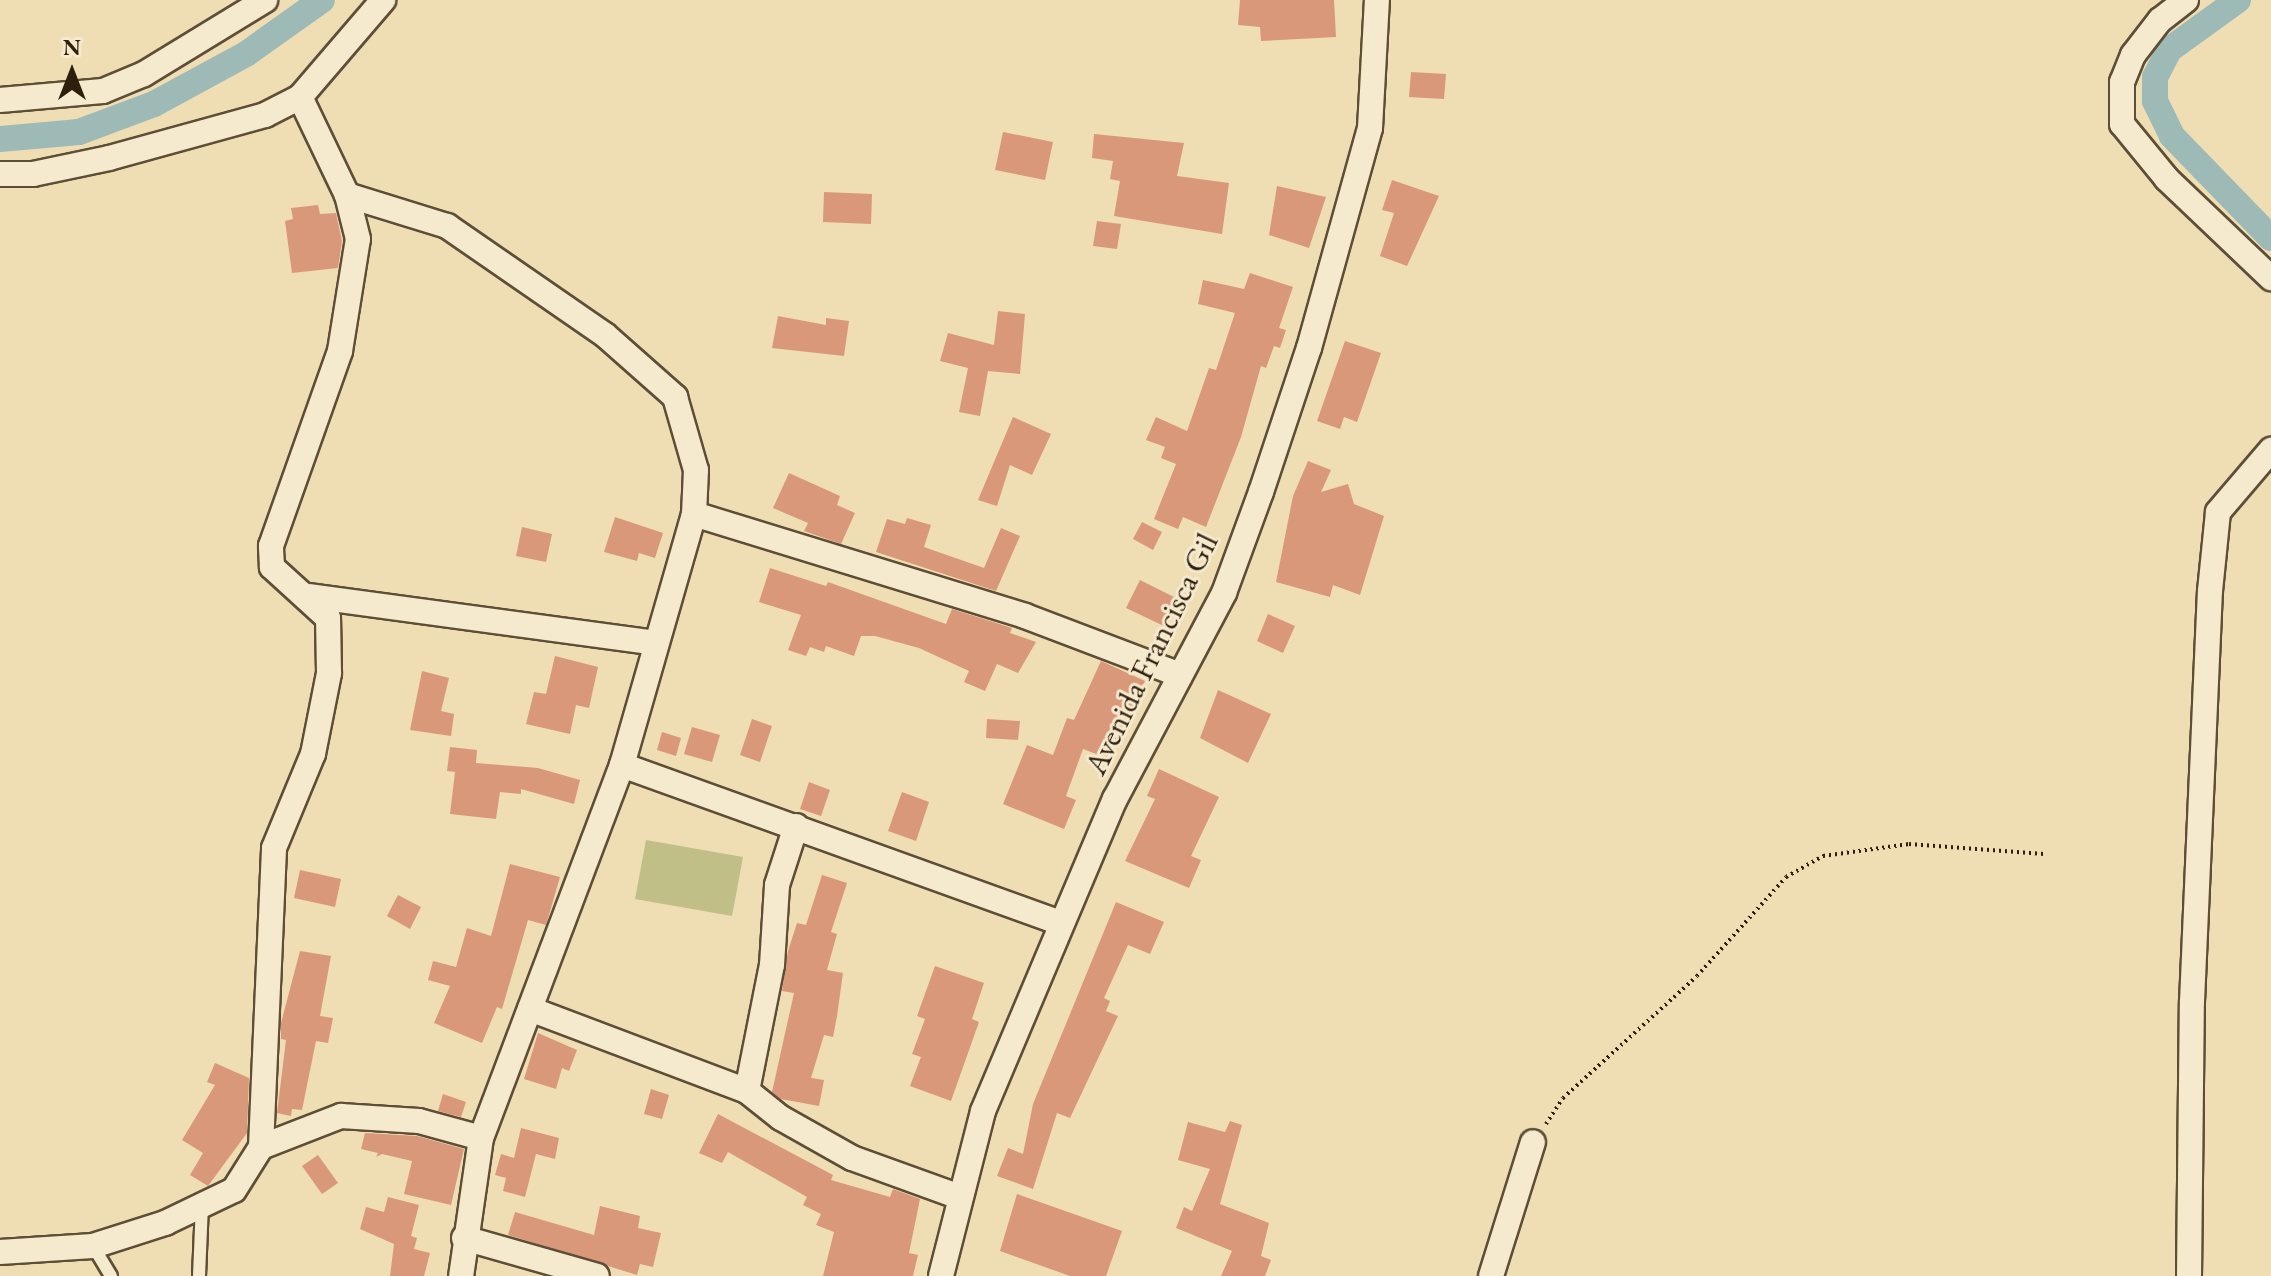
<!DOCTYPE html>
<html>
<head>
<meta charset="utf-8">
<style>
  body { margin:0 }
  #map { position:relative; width:2271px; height:1276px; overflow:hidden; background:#efddb3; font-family:"EB Garamond",serif }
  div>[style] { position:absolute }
  .green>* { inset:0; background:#c0bf88 }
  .canal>* { height:26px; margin:-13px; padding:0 13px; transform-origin:13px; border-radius:13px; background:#9dbab6 }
  .building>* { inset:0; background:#da987b }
  .path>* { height:4px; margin-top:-2px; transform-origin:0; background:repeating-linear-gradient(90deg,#2e1f0d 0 2px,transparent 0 6px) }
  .roads { filter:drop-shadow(2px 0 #5e4e36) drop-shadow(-2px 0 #5e4e36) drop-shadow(0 2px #5e4e36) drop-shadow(0 -2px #5e4e36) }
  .lane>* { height:12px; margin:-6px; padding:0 6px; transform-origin:6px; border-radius:6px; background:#f5e9ce }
  .street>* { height:24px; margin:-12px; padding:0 12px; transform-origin:12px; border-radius:12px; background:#f5e9ce }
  span { translate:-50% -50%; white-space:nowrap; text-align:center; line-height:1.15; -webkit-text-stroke:6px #f5e9ce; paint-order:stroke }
  .street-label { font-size:32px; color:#2e1f0d }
  .north { position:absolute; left:32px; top:32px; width:80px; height:80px; -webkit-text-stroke:6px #f5e9ce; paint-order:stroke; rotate:0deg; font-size:22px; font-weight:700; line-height:32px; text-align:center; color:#2e1f0d }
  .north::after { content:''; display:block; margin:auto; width:28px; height:36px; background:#2e1f0d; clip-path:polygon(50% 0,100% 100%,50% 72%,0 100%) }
</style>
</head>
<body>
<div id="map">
  <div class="green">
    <div style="clip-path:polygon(646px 840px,743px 857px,732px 916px,635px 899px)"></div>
  </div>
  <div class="canal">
    <div style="left:2238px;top:0;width:85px;rotate:144.1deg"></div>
    <div style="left:2169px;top:50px;width:30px;rotate:117deg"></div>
    <div style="left:2155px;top:77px;width:24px;rotate:90deg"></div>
    <div style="left:2155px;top:101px;width:39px;rotate:64deg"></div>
    <div style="left:2172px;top:136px;width:142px;rotate:45.9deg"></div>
    <div style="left:0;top:139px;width:79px;rotate:-5.1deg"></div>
    <div style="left:79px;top:132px;width:80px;rotate:-20.5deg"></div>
    <div style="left:154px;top:104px;width:105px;rotate:-28.5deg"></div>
    <div style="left:246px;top:54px;width:93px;rotate:-35.4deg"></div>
  </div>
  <div class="building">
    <div style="clip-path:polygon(1240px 0,1334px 0,1336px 37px,1261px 41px,1260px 27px,1238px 25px)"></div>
    <div style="clip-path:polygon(1411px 72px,1446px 74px,1444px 99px,1409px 97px)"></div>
    <div style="clip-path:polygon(1003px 132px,1053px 142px,1045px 180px,995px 170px)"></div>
    <div style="clip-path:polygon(1094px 134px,1184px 143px,1177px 176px,1229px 183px,1222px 234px,1114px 216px,1120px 181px,1110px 179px,1113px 161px,1092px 158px)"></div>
    <div style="clip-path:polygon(1392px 180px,1439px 196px,1407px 266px,1380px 256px,1394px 213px,1382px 210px)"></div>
    <div style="clip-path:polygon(1277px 186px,1326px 197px,1309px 248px,1269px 235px)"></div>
    <div style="clip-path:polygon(824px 192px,872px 194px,871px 224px,823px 222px)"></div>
    <div style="clip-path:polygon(318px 205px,320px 214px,336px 213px,342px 241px,338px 268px,292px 273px,285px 221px,293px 219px,291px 208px)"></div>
    <div style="clip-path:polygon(1097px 221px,1121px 224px,1117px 249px,1093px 246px)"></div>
    <div style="clip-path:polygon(1250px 273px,1293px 287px,1279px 328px,1286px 330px,1280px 348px,1274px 346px,1266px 368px,1261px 366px,1241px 437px,1206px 527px,1183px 517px,1178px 529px,1154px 519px,1176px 464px,1161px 458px,1165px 447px,1146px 440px,1156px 417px,1187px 431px,1209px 368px,1216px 370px,1235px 313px,1198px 304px,1203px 280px,1244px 289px)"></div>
    <div style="clip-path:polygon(998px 311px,1025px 314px,1020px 374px,988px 371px,980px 416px,959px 412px,968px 368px,940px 361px,948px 333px,994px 345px)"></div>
    <div style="clip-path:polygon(778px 316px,826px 325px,826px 318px,849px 321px,844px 356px,772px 348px)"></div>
    <div style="clip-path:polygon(1345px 341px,1381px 353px,1357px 422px,1344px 417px,1340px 429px,1317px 421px)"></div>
    <div style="clip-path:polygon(1013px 417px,1051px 434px,1032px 475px,1010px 465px,997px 506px,978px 500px)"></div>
    <div style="clip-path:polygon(1308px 461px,1331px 470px,1321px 492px,1348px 484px,1354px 504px,1384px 516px,1360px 595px,1333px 585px,1330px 597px,1276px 582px,1293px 496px)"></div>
    <div style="clip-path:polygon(789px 473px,840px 496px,837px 505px,855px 513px,841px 544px,804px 531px,808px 523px,773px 508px)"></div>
    <div style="clip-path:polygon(615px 517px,663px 533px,655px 558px,639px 553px,637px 561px,604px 552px)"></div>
    <div style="clip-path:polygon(907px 518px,931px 525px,924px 547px,984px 568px,1001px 528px,1020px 536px,996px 591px,876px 552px,887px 519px,905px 524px)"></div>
    <div style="clip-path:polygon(1142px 522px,1162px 532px,1153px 550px,1133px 539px)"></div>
    <div style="clip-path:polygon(522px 527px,552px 534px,546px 562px,516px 556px)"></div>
    <div style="clip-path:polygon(770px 568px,826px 586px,828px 582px,946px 624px,952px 609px,1012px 628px,1010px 633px,1036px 642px,1018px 673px,997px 664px,985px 691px,964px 682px,969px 671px,919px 648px,875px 636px,861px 636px,854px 656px,826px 646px,824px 652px,810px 647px,806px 656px,788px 650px,801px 615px,759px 602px)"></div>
    <div style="clip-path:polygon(1140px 580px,1180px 600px,1166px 627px,1126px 608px)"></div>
    <div style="clip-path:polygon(1268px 614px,1295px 626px,1283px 653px,1257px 641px)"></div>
    <div style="clip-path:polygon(555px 656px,598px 667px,589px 708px,576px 705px,570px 734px,526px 724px,534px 692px,546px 694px)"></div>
    <div style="clip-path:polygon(1101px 661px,1145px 681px,1107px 758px,1083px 749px,1066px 796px,1076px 800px,1064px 829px,1003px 804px,1027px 745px,1053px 755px,1067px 718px,1074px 720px)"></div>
    <div style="clip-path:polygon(422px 671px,449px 678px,441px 711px,454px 714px,451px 736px,410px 730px)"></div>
    <div style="clip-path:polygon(1218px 690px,1271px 714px,1248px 763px,1200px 738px)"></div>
    <div style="clip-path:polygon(752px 719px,772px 726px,760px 762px,740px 755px)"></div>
    <div style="clip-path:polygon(987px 719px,1020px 721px,1018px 740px,986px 738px)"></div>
    <div style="clip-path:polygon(692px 727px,720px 735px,712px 762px,684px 754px)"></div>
    <div style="clip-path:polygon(662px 732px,681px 738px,676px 756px,657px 750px)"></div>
    <div style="clip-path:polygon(450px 747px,477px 750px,476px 763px,538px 768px,580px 780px,574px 804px,521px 789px,521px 794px,500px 792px,496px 819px,450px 814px,455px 772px,447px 771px)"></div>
    <div style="clip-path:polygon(1159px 769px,1219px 797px,1191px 856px,1201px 860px,1189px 888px,1125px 861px,1155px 799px,1147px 796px)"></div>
    <div style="clip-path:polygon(809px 782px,830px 790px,821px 816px,800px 809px)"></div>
    <div style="clip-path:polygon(902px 792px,929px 802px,916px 841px,888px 831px)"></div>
    <div style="clip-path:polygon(510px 864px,560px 877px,546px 925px,528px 920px,502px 1009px,497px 1007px,482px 1043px,434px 1023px,450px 986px,428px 980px,433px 961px,456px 967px,467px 928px,491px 936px)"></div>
    <div style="clip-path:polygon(300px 870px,341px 879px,335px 907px,294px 898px)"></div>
    <div style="clip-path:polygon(822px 875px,847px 883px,831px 932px,837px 934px,827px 970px,843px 973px,837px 1016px,833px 1037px,824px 1035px,811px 1078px,824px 1080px,819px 1106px,781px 1099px,772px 1092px,794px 993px,782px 991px,788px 951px,797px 923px,806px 925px)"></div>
    <div style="clip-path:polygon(398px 895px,421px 907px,410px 929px,387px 916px)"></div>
    <div style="clip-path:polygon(1116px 902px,1164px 922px,1150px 954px,1128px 945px,1104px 998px,1110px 1001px,1106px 1011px,1118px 1016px,1070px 1118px,1057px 1113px,1033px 1189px,997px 1176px,1008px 1148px,1023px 1154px,1033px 1104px)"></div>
    <div style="clip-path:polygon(300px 951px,331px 956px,320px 1016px,333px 1018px,328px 1043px,316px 1041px,302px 1110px,292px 1109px,291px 1116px,277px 1113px,286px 1040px,281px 1039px,281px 1023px)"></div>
    <div style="clip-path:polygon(935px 966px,984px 983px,972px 1019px,979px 1022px,951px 1101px,910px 1086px,921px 1057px,912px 1054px,925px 1019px,917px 1016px)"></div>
    <div style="clip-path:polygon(538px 1033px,577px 1050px,569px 1071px,562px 1068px,556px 1089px,524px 1079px)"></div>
    <div style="clip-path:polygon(215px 1063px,249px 1078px,247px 1133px,208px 1186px,190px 1175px,203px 1153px,182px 1140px,215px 1085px,207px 1082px)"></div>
    <div style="clip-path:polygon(651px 1089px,669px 1095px,662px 1119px,644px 1114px)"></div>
    <div style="clip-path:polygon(443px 1094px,466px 1102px,461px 1117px,438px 1111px)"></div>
    <div style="clip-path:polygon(718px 1114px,833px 1175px,831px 1180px,890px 1197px,893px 1189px,920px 1199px,909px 1253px,918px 1255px,913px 1276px,823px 1276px,834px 1232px,816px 1225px,821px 1214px,803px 1205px,807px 1197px,728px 1152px,722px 1163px,699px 1153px)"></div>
    <div style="clip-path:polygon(1230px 1121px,1242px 1125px,1220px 1204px,1269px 1223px,1261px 1256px,1271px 1260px,1265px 1276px,1221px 1276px,1232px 1251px,1176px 1228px,1184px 1207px,1192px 1211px,1210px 1169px,1178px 1160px,1188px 1122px,1225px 1132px)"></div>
    <div style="clip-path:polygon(521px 1128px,559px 1138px,555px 1159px,536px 1154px,525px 1197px,503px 1191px,506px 1178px,495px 1175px,501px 1154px,514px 1158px)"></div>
    <div style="clip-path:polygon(365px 1133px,417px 1136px,464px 1149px,451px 1205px,404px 1194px,412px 1161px,382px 1154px,376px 1157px,378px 1153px,361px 1149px)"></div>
    <div style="clip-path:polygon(318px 1155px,338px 1183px,322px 1194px,302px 1166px)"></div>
    <div style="clip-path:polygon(1017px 1194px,1122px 1231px,1106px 1276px,1070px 1276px,1000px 1251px)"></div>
    <div style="clip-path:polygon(388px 1197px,419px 1205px,411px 1236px,417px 1238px,414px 1249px,430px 1253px,424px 1276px,390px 1276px,394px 1244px,360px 1229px,366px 1207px,384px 1212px)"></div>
    <div style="clip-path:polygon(600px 1206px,640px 1216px,638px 1228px,661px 1233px,653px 1267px,640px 1264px,637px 1275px,508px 1235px,515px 1212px,594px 1235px)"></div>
  </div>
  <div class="path">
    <div style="left:1546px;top:1124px;width:31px;rotate:-57deg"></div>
    <div style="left:1563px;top:1098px;width:181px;rotate:-42.3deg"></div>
    <div style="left:1697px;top:976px;width:133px;rotate:-48deg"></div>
    <div style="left:1786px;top:877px;width:43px;rotate:-29.6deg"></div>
    <div style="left:1823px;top:856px;width:87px;rotate:-7.9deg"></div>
    <div style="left:1909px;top:844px;width:135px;rotate:4.2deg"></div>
  </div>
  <div class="roads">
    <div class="lane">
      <div style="left:93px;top:1246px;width:35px;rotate:59deg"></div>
      <div style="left:199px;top:1276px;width:71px;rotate:-87.6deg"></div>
    </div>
    <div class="street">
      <div style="left:2186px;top:0;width:33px;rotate:142deg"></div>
      <div style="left:2160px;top:20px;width:44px;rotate:127.6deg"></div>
      <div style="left:2133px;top:55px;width:29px;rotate:112deg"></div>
      <div style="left:2122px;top:82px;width:42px;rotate:90deg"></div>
      <div style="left:2122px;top:124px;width:71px;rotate:50.7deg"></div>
      <div style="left:2167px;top:179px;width:144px;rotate:43.6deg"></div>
      <div style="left:0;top:100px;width:103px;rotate:-5deg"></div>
      <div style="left:103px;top:91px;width:44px;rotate:-22.5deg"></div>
      <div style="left:144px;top:74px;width:142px;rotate:-31.4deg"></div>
      <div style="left:0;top:174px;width:33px"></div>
      <div style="left:33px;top:174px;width:78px;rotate:-11.9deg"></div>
      <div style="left:109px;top:158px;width:162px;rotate:-15.4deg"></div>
      <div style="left:265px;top:115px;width:39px;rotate:-27deg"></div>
      <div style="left:300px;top:97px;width:128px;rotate:-49.4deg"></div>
      <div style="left:347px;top:195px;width:105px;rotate:17.2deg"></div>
      <div style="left:447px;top:226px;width:192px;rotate:34.6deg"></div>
      <div style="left:605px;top:335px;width:94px;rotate:41.5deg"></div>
      <div style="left:675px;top:397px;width:76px;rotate:74deg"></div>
      <div style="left:696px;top:470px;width:44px;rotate:92.6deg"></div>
      <div style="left:694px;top:514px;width:261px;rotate:106deg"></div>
      <div style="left:622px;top:765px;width:399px;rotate:110.7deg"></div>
      <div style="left:481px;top:1138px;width:139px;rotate:98.2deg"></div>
      <div style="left:694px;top:514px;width:346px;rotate:17.1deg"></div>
      <div style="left:1025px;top:616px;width:166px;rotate:20.8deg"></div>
      <div style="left:309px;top:596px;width:349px;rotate:7.7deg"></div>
      <div style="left:622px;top:765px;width:466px;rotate:19.8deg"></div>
      <div style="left:530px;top:1009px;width:232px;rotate:20.7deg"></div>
      <div style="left:747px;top:1091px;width:43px;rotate:38.5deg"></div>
      <div style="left:781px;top:1118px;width:81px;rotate:29.4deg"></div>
      <div style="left:852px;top:1158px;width:115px;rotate:19.9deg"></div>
      <div style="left:747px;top:1091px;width:128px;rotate:-78.8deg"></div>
      <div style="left:772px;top:965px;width:80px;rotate:-86.4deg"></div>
      <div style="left:777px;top:885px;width:62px;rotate:-72.1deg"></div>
      <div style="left:261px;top:1147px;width:299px;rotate:-87.5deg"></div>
      <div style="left:274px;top:848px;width:102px;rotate:-67.5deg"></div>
      <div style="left:313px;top:754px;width:83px;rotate:-78.8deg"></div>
      <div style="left:329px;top:673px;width:55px;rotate:-91deg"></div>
      <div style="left:328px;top:618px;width:76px;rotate:-137.7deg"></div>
      <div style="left:272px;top:567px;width:21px;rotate:-93deg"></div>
      <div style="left:271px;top:546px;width:207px;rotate:-70.5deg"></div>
      <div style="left:340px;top:351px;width:113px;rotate:-80.9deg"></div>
      <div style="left:358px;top:239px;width:45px;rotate:-104deg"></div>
      <div style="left:347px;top:195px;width:109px;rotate:-115.6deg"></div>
      <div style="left:464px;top:1238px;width:138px;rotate:15.9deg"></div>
      <div style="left:0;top:1252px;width:93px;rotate:-3.7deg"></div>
      <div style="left:93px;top:1246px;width:76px;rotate:-17.7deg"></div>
      <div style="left:165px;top:1223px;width:76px;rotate:-25.6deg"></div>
      <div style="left:234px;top:1190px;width:51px;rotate:-57.9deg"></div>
      <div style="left:261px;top:1147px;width:86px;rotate:-21.2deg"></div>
      <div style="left:341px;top:1116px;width:78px;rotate:3.7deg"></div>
      <div style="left:419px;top:1121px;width:64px;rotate:15.3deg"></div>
      <div style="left:941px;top:1276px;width:170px;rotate:-75.7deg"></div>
      <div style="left:983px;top:1111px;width:339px;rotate:-67.1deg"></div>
      <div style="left:1115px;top:799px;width:233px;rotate:-62.1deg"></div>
      <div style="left:1224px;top:593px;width:108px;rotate:-69.9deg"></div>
      <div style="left:1261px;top:492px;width:152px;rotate:-71.6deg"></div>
      <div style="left:1309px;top:348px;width:228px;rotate:-74.5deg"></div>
      <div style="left:1370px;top:128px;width:128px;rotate:-86.9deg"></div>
      <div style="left:1491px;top:1276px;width:140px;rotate:-72.6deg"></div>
      <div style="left:2189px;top:1276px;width:274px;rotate:-89.4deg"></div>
      <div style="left:2192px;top:1002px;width:411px;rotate:-87.5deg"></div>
      <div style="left:2210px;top:591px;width:79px;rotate:-84.2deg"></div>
      <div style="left:2218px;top:512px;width:82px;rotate:-49.5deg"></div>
    </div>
  </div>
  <div class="street-label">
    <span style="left:1151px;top:654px;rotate:-64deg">Avenida Francisca Gil</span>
  </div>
  <div class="north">N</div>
</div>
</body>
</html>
